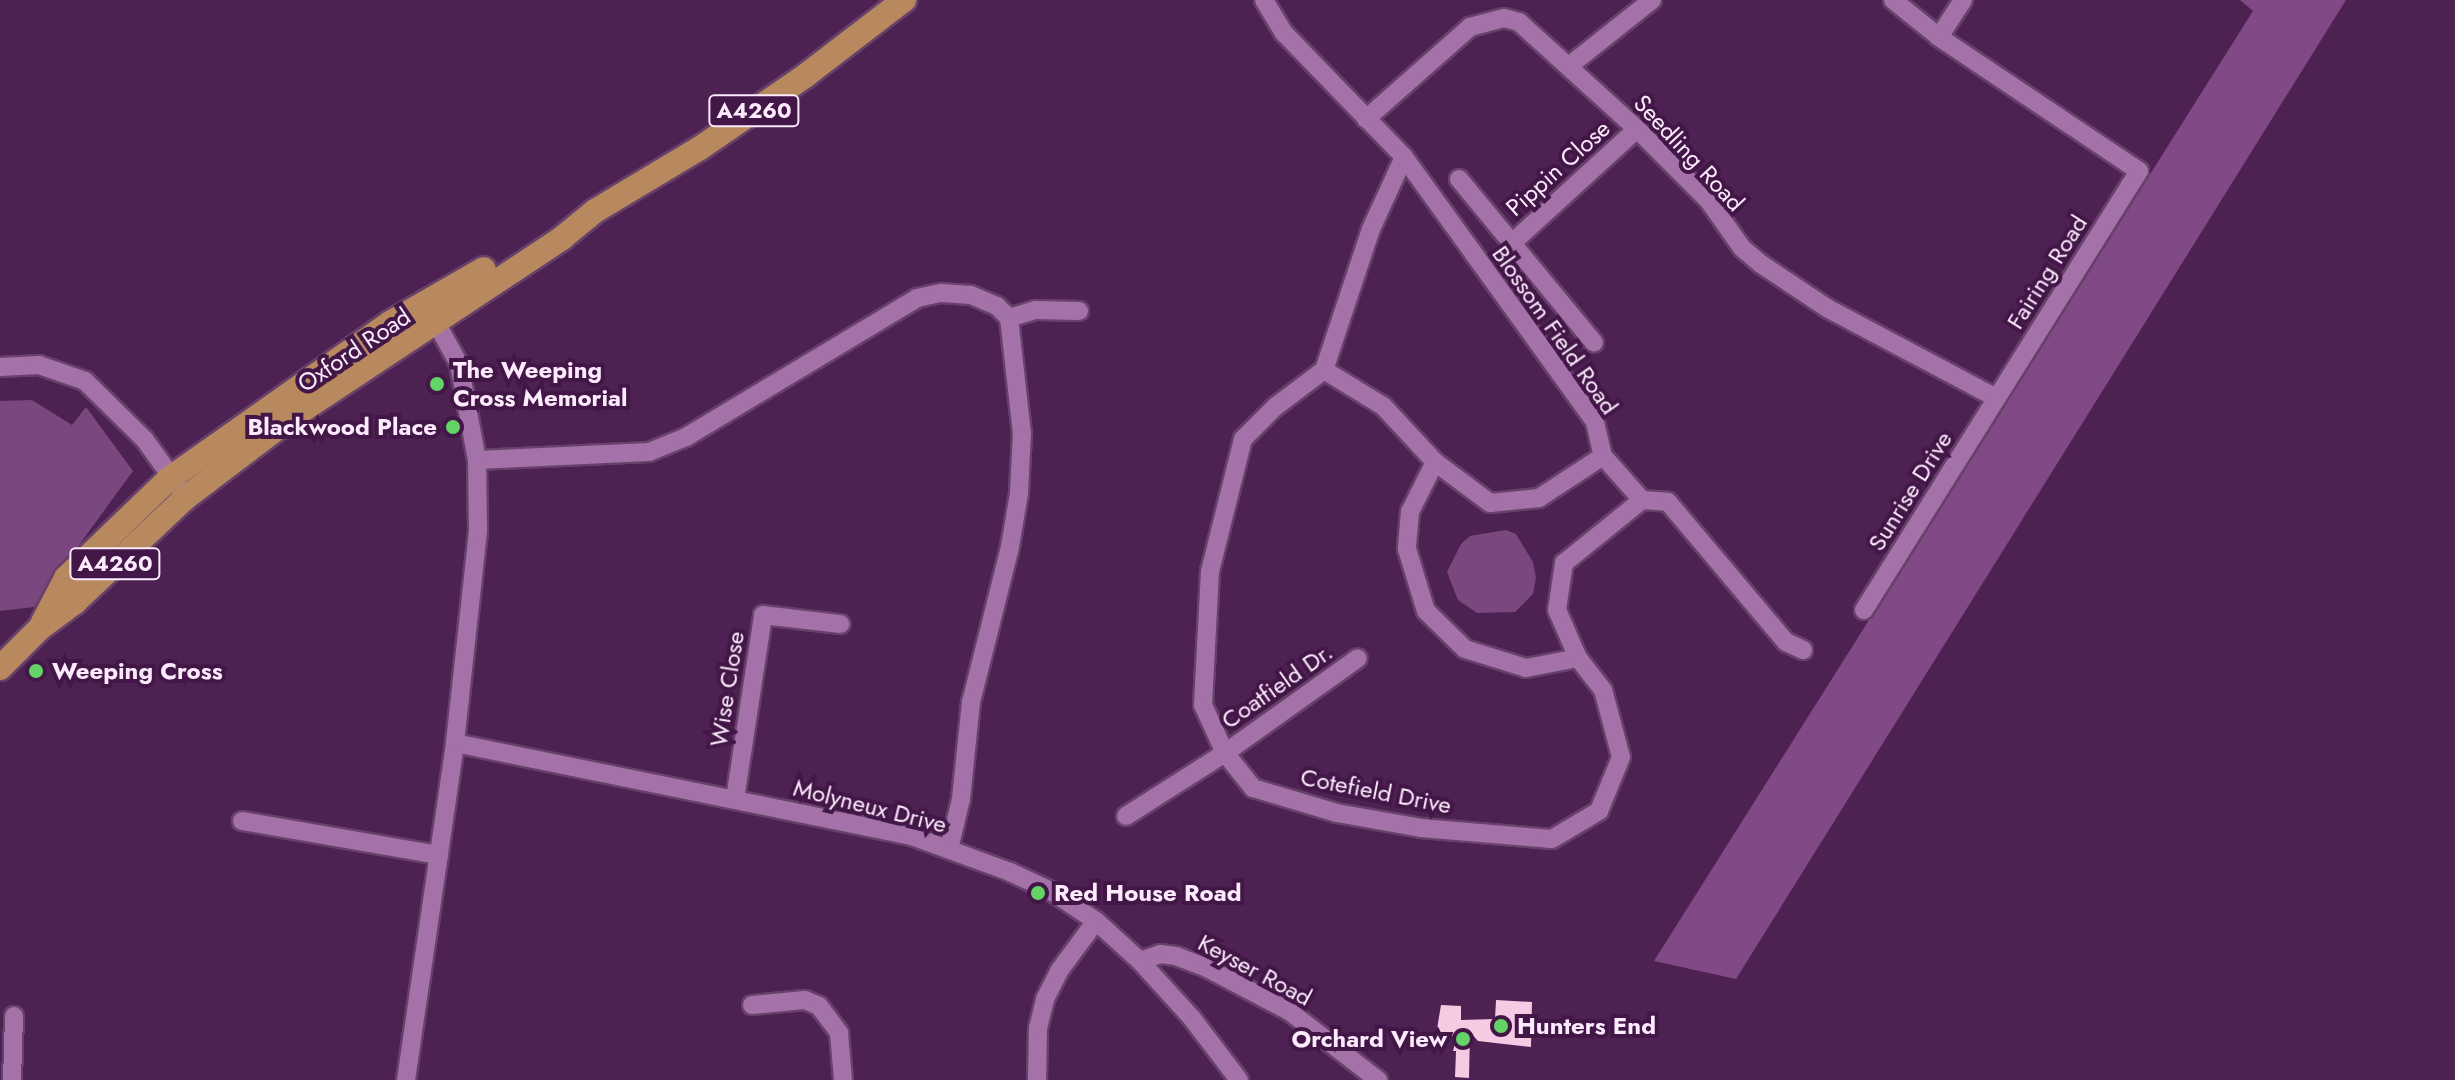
<!DOCTYPE html>
<html>
<head>
<meta charset="utf-8">
<style>
  body { margin:0 }
  #map { position:relative; width:2455px; height:1080px; overflow:hidden; background:#4d2152; font-family:Jost,sans-serif }
  div>[style] { position:absolute }
  .green>* { inset:0; background:#7a487f }
  .forest>* { inset:0; background:#814a86 }
  .building>* { inset:0; background:#f6cae3 }
  .roads { filter:drop-shadow(2px 0 #67416a) drop-shadow(-2px 0 #67416a) drop-shadow(0 2px #67416a) drop-shadow(0 -2px #67416a) }
  .minor>* { height:18px; margin:-9px; padding:0 9px; transform-origin:9px; border-radius:9px; background:#a472a8 }
  .primary>* { height:24px; margin:-12px; padding:0 12px; transform-origin:12px; border-radius:12px; background:#b8895e }
  .dots>* { width:22px; height:22px; translate:-50% -50%; box-sizing:border-box; border:4px solid #421647; border-radius:50% }
  span { translate:-50% -50%; white-space:nowrap; text-align:center; line-height:1.15; -webkit-text-stroke:8px #421647; paint-order:stroke }
  .shield-label span { padding:2px 6px; background:#421647; border:2px solid; border-radius:6px; -webkit-text-stroke-width:0 }
  .shield-label { font-size:22px; color:#fcebfd; font-weight:700 }
  .street-label { font-size:24px; color:#fcebfd }
  .poi-label { font-size:24px; color:#fcebfd; font-weight:700 }
  .left { translate:0 -50%; text-align:left }
  .right { translate:-100% -50%; text-align:right }
</style>
</head>
<body>
<div id="map">
  <div class="green">
    <div style="clip-path:polygon(32px 400px,72px 425px,86px 407px,133px 471px,34px 607px,0 611px,0 401px)"></div>
    <div style="clip-path:polygon(1506px 530px,1516px 534px,1533px 562px,1536px 578px,1533px 594px,1515px 612px,1477px 613px,1458px 600px,1447px 572px,1461px 544px,1470px 536px)"></div>
  </div>
  <div class="forest">
    <div style="clip-path:polygon(2240px 0,2346px 0,1736px 979px,1654px 961px,2253px 11px)"></div>
  </div>
  <div class="building">
    <div style="clip-path:polygon(1496px 1000px,1532px 1002px,1531px 1047px,1478px 1041px,1470px 1032px,1469px 1078px,1455px 1077px,1456px 1051px,1453px 1051px,1457px 1036px,1436px 1035px,1441px 1005px,1461px 1006px,1461px 1020px,1495px 1019px)"></div>
  </div>
  <div class="roads">
    <div class="minor">
      <div style="left:1264px;top:0;width:39px;rotate:59deg"></div>
      <div style="left:1284px;top:33px;width:173px;rotate:45.9deg"></div>
      <div style="left:1404px;top:157px;width:79px;rotate:114.6deg"></div>
      <div style="left:1371px;top:229px;width:149px;rotate:108.4deg"></div>
      <div style="left:1324px;top:370px;width:61px;rotate:142.9deg"></div>
      <div style="left:1275px;top:407px;width:45px;rotate:135deg"></div>
      <div style="left:1243px;top:439px;width:136px;rotate:104deg"></div>
      <div style="left:1210px;top:571px;width:134px;rotate:93deg"></div>
      <div style="left:1203px;top:705px;width:53px;rotate:65.4deg"></div>
      <div style="left:1225px;top:753px;width:45px;rotate:51.3deg"></div>
      <div style="left:1253px;top:788px;width:88px;rotate:16.6deg"></div>
      <div style="left:1337px;top:813px;width:85px;rotate:10.1deg"></div>
      <div style="left:1421px;top:828px;width:131px;rotate:4.8deg"></div>
      <div style="left:1552px;top:839px;width:55px;rotate:-30.8deg"></div>
      <div style="left:1599px;top:811px;width:58px;rotate:-67.8deg"></div>
      <div style="left:1621px;top:757px;width:69px;rotate:-105deg"></div>
      <div style="left:1603px;top:690px;width:41px;rotate:-128deg"></div>
      <div style="left:1939px;top:37px;width:44px;rotate:-57deg"></div>
      <div style="left:1569px;top:66px;width:106px;rotate:-38.5deg"></div>
      <div style="left:1366px;top:119px;width:139px;rotate:-41.5deg"></div>
      <div style="left:1470px;top:27px;width:35px;rotate:-15deg"></div>
      <div style="left:1504px;top:18px;width:16px;rotate:15deg"></div>
      <div style="left:1519px;top:22px;width:159px;rotate:42.2deg"></div>
      <div style="left:1637px;top:129px;width:102px;rotate:45deg"></div>
      <div style="left:1709px;top:201px;width:57px;rotate:54.9deg"></div>
      <div style="left:1742px;top:248px;width:25px;rotate:40deg"></div>
      <div style="left:1761px;top:264px;width:79px;rotate:33.7deg"></div>
      <div style="left:1827px;top:308px;width:191px;rotate:28deg"></div>
      <div style="left:1404px;top:157px;width:327px;rotate:54.2deg"></div>
      <div style="left:1595px;top:422px;width:35px;rotate:77deg"></div>
      <div style="left:1603px;top:456px;width:59px;rotate:48.4deg"></div>
      <div style="left:1642px;top:500px;width:26px;rotate:4deg"></div>
      <div style="left:1668px;top:502px;width:183px;rotate:49.9deg"></div>
      <div style="left:1786px;top:642px;width:19px;rotate:25deg"></div>
      <div style="left:1459px;top:179px;width:212px;rotate:50.5deg"></div>
      <div style="left:1512px;top:243px;width:169px;rotate:-42.4deg"></div>
      <div style="left:1009px;top:318px;width:28px;rotate:-17deg"></div>
      <div style="left:1036px;top:310px;width:43px;rotate:1.3deg"></div>
      <div style="left:0;top:367px;width:39px;rotate:-3deg"></div>
      <div style="left:39px;top:365px;width:49px;rotate:19.2deg"></div>
      <div style="left:85px;top:381px;width:84px;rotate:44.5deg"></div>
      <div style="left:145px;top:440px;width:70px;rotate:54.3deg"></div>
      <div style="left:1324px;top:370px;width:69px;rotate:31.4deg"></div>
      <div style="left:1383px;top:406px;width:76px;rotate:47.1deg"></div>
      <div style="left:1603px;top:456px;width:77px;rotate:146.7deg"></div>
      <div style="left:1539px;top:498px;width:49px;rotate:174.2deg"></div>
      <div style="left:1490px;top:503px;width:69px;rotate:-143.3deg"></div>
      <div style="left:1435px;top:462px;width:56px;rotate:116.6deg"></div>
      <div style="left:1410px;top:512px;width:37px;rotate:95deg"></div>
      <div style="left:1407px;top:549px;width:65px;rotate:73deg"></div>
      <div style="left:1426px;top:611px;width:54px;rotate:44.3deg"></div>
      <div style="left:1465px;top:649px;width:64px;rotate:17.3deg"></div>
      <div style="left:1526px;top:668px;width:53px;rotate:-10.9deg"></div>
      <div style="left:1578px;top:658px;width:52px;rotate:-113.6deg"></div>
      <div style="left:1557px;top:610px;width:48px;rotate:-81.5deg"></div>
      <div style="left:1564px;top:563px;width:100px;rotate:-38.9deg"></div>
      <div style="left:477px;top:460px;width:172px;rotate:-2.7deg"></div>
      <div style="left:649px;top:452px;width:40px;rotate:-22deg"></div>
      <div style="left:686px;top:437px;width:270px;rotate:-31deg"></div>
      <div style="left:917px;top:298px;width:25px;rotate:-12deg"></div>
      <div style="left:941px;top:293px;width:30px;rotate:4deg"></div>
      <div style="left:971px;top:295px;width:28px;rotate:23deg"></div>
      <div style="left:997px;top:306px;width:17px;rotate:45deg"></div>
      <div style="left:1009px;top:318px;width:116px;rotate:83.6deg"></div>
      <div style="left:1022px;top:433px;width:60px;rotate:92.9deg"></div>
      <div style="left:1019px;top:493px;width:55px;rotate:99.5deg"></div>
      <div style="left:1010px;top:547px;width:160px;rotate:104.1deg"></div>
      <div style="left:971px;top:702px;width:98px;rotate:95.9deg"></div>
      <div style="left:961px;top:799px;width:51px;rotate:103.5deg"></div>
      <div style="left:1864px;top:610px;width:518px;rotate:-57.94deg"></div>
      <div style="left:2139px;top:171px;width:241px;rotate:-146.2deg"></div>
      <div style="left:1939px;top:37px;width:59px;rotate:-141.2deg"></div>
      <div style="left:455px;top:743px;width:463px;rotate:11.5deg"></div>
      <div style="left:909px;top:835px;width:108px;rotate:20.1deg"></div>
      <div style="left:1010px;top:872px;width:45px;rotate:24.9deg"></div>
      <div style="left:1051px;top:891px;width:54px;rotate:33.7deg"></div>
      <div style="left:1096px;top:921px;width:59px;rotate:42.3deg"></div>
      <div style="left:1140px;top:961px;width:76px;rotate:47.7deg"></div>
      <div style="left:1191px;top:1017px;width:79px;rotate:52.7deg"></div>
      <div style="left:735px;top:799px;width:186px;rotate:-81.3deg"></div>
      <div style="left:763px;top:615px;width:78px;rotate:6.7deg"></div>
      <div style="left:1126px;top:816px;width:117px;rotate:-32.5deg"></div>
      <div style="left:1225px;top:753px;width:163px;rotate:-35.5deg"></div>
      <div style="left:242px;top:821px;width:200px;rotate:9.8deg"></div>
      <div style="left:1140px;top:961px;width:21px;rotate:-19deg"></div>
      <div style="left:1160px;top:954px;width:16px;rotate:7deg"></div>
      <div style="left:1176px;top:956px;width:33px;rotate:21deg"></div>
      <div style="left:1207px;top:968px;width:93px;rotate:27.7deg"></div>
      <div style="left:1289px;top:1011px;width:113px;rotate:37.8deg"></div>
      <div style="left:752px;top:1005px;width:53px;rotate:-5.4deg"></div>
      <div style="left:805px;top:1000px;width:15px;rotate:23deg"></div>
      <div style="left:819px;top:1006px;width:34px;rotate:53deg"></div>
      <div style="left:839px;top:1033px;width:47px;rotate:85.1deg"></div>
      <div style="left:12px;top:1080px;width:64px;rotate:-88.2deg"></div>
      <div style="left:406px;top:1080px;width:341px;rotate:-81.7deg"></div>
      <div style="left:455px;top:743px;width:214px;rotate:-83.8deg"></div>
      <div style="left:478px;top:530px;width:70px;rotate:-90.8deg"></div>
      <div style="left:477px;top:460px;width:98px;rotate:-100.6deg"></div>
      <div style="left:459px;top:364px;width:60px;rotate:-119.1deg"></div>
      <div style="left:1037px;top:1080px;width:52px;rotate:-88.9deg"></div>
      <div style="left:1038px;top:1028px;width:30px;rotate:-76deg"></div>
      <div style="left:1045px;top:999px;width:31px;rotate:-63deg"></div>
      <div style="left:1059px;top:971px;width:62px;rotate:-53.5deg"></div>
    </div>
    <div class="primary">
      <div style="left:43px;top:622px;width:50px;rotate:-62.4deg"></div>
      <div style="left:66px;top:578px;width:143px;rotate:-43.9deg"></div>
      <div style="left:169px;top:479px;width:271px;rotate:-35.2deg"></div>
      <div style="left:390px;top:323px;width:108px;rotate:-29.9deg"></div>
      <div style="left:0;top:668px;width:57px;rotate:-45deg"></div>
      <div style="left:40px;top:628px;width:44px;rotate:-36.6deg"></div>
      <div style="left:75px;top:602px;width:150px;rotate:-43.4deg"></div>
      <div style="left:184px;top:499px;width:136px;rotate:-37.2deg"></div>
      <div style="left:292px;top:417px;width:324px;rotate:-33.5deg"></div>
      <div style="left:562px;top:238px;width:43px;rotate:-39.3deg"></div>
      <div style="left:595px;top:211px;width:122px;rotate:-31deg"></div>
      <div style="left:700px;top:148px;width:127px;rotate:-34.4deg"></div>
      <div style="left:805px;top:76px;width:125px;rotate:-37.5deg"></div>
    </div>
  </div>
  <div class="dots">
    <div style="left:437px;top:384px;background:#65d467"></div>
    <div style="left:453px;top:427px;background:#65d467"></div>
    <div style="left:36px;top:671px;background:#65d467"></div>
    <div style="left:1038px;top:893px;background:#65d467"></div>
    <div style="left:1501px;top:1026px;background:#65d467"></div>
    <div style="left:1463px;top:1039px;background:#65d467"></div>
  </div>
  <div class="shield-label">
    <span style="left:754px;top:111px">A4260</span>
    <span style="left:115px;top:564px">A4260</span>
  </div>
  <div class="street-label">
    <span style="left:1689px;top:153px;rotate:47deg">Seedling Road</span>
    <span style="left:1558px;top:168px;rotate:-42deg">Pippin Close</span>
    <span style="left:2047px;top:272px;rotate:-58deg">Fairing Road</span>
    <span style="left:1555px;top:330px;rotate:55deg">Blossom Field Road</span>
    <span style="left:354px;top:350px;rotate:-34deg">Oxford Road</span>
    <span style="left:1910px;top:491px;rotate:-58deg">Sunrise Drive</span>
    <span style="left:1277px;top:686px;rotate:-35deg">Coatfield Dr.</span>
    <span style="left:727px;top:689px;rotate:-81deg">Wise Close</span>
    <span style="left:1376px;top:791px;rotate:11deg">Cotefield Drive</span>
    <span style="left:870px;top:806px;rotate:14deg">Molyneux Drive</span>
    <span style="left:1255px;top:970px;rotate:28deg">Keyser Road</span>
  </div>
  <div class="poi-label">
    <span class="left" style="left:453px;top:384px">The Weeping<br>Cross Memorial</span>
    <span class="right" style="left:437px;top:427px">Blackwood Place</span>
    <span class="left" style="left:52px;top:671px">Weeping Cross</span>
    <span class="left" style="left:1054px;top:893px">Red House Road</span>
    <span class="left" style="left:1517px;top:1026px">Hunters End</span>
    <span class="right" style="left:1447px;top:1039px">Orchard View</span>
  </div>
</div>
</body>
</html>
